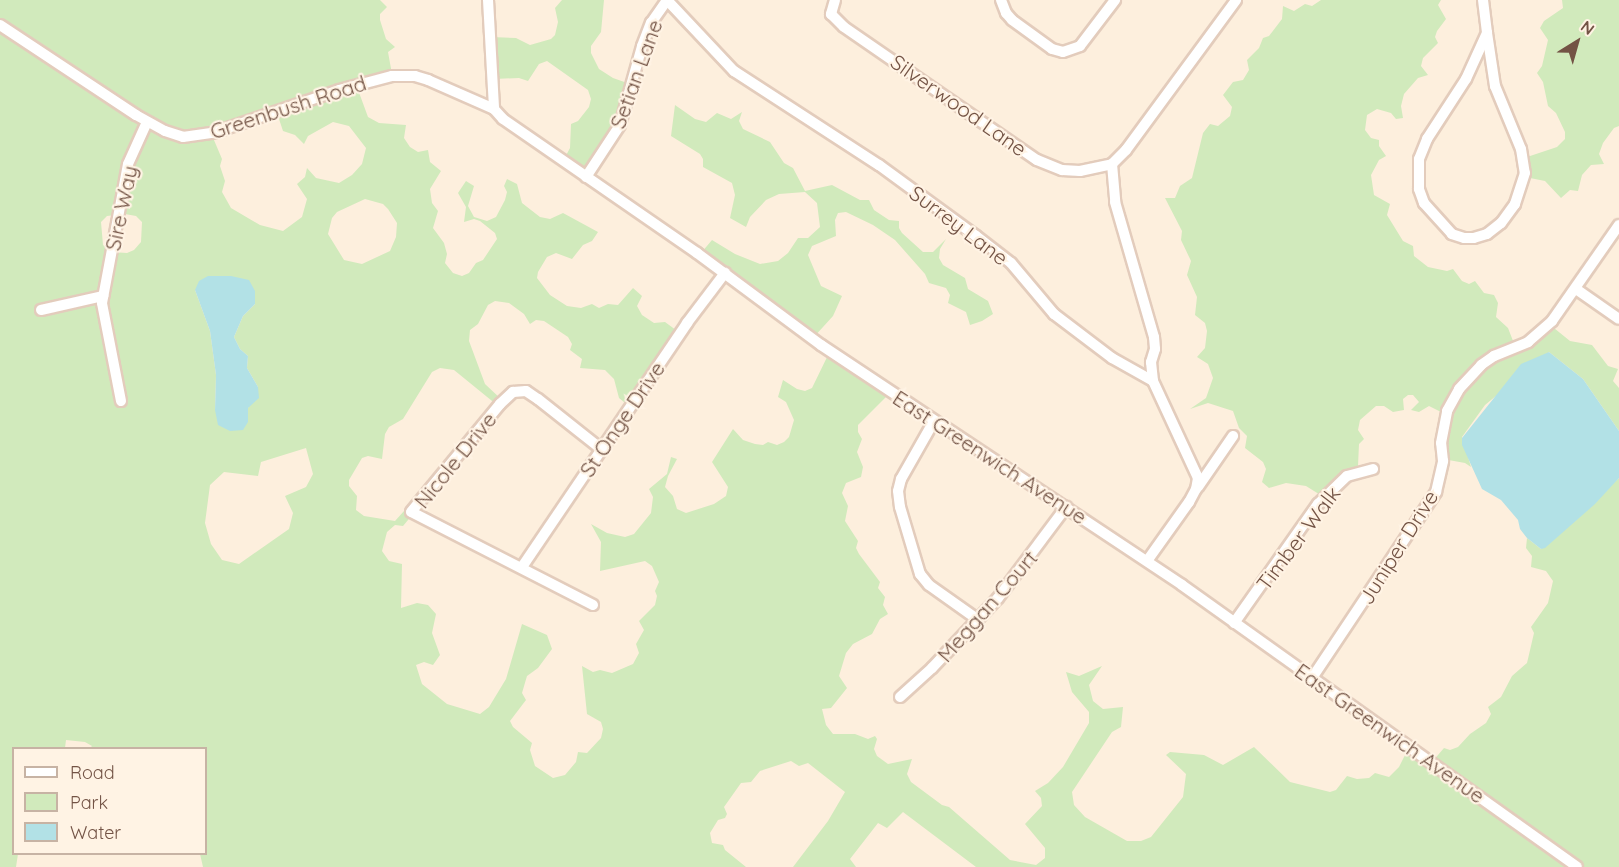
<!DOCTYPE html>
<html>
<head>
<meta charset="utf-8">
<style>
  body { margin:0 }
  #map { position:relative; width:1619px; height:867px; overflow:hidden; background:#fdefdd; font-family:Quicksand,sans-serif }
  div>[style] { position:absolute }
  .green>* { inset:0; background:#d1eabc }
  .water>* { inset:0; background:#b2e1e6 }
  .roads { filter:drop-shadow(2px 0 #e3ccbc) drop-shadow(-2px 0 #e3ccbc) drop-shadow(0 2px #e3ccbc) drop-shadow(0 -2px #e3ccbc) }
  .minor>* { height:10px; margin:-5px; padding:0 5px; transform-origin:5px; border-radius:5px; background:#fff }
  span { translate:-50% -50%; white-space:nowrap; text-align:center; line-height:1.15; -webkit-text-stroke:4.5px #fff3e4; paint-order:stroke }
  .street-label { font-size:21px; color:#735345 }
  .legend { position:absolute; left:12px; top:747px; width:195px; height:108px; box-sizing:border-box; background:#fff3e4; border:2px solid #c7b3a4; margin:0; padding:8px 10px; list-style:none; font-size:18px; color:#735345 }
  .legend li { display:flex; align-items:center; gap:12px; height:30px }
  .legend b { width:30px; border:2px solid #c7b3a4 }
  .north { position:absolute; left:1547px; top:12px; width:60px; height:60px; -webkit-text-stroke:4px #fff3e4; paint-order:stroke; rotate:37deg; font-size:16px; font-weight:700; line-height:24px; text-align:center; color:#735345 }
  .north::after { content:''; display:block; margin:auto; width:21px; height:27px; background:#735345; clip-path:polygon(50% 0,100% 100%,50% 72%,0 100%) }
</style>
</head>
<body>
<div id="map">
  <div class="green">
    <div style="clip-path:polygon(evenodd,0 0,380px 0,387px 7px,380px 14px,380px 20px,386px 39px,395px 47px,388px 52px,392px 74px,357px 87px,368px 117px,379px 123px,406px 125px,404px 138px,410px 147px,418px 152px,428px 150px,430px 162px,441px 171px,430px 189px,432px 203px,438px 211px,433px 228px,444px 243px,447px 254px,445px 263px,453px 273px,462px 276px,469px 273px,476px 263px,483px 260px,497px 239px,495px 233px,480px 221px,474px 219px,464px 222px,466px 207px,458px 193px,466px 181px,474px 186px,468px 206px,474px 217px,487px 221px,496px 217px,505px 200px,507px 192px,504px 186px,507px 179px,517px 184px,522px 203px,540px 217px,550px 219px,563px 213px,598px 232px,592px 241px,583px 245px,572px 259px,556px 253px,547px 257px,538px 272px,537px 278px,550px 295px,567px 306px,581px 308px,592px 304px,599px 308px,608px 304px,618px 305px,633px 288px,642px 296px,637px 306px,642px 315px,654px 323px,665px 322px,680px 333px,630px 407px,619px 398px,614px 379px,605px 370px,580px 368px,582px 359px,570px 350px,572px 344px,568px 337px,544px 321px,536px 320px,530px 324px,524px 314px,509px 303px,495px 301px,488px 305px,478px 324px,470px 330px,469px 341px,485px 384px,502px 400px,497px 405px,454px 370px,440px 368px,432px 372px,403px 419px,389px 427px,385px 434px,382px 459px,368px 456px,362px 458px,349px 480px,349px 486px,357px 496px,356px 510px,364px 516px,395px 521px,404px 511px,411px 511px,413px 514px,403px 526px,395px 525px,387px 532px,382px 551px,389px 561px,402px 564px,401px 608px,417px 603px,428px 605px,436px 614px,432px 633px,440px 655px,433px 665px,424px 662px,416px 665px,422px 684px,447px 704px,480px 714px,489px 707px,506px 679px,522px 624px,547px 635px,552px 649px,538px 668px,527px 676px,522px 693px,526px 700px,510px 721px,513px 727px,532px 743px,530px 750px,535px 766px,553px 778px,565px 775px,576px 762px,578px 752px,587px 753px,601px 738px,603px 729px,601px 722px,587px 714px,582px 666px,593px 672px,600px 670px,612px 673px,633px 664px,639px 653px,636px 644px,644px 630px,639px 621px,655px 605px,657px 596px,655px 591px,659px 582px,652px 566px,645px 561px,600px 571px,601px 542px,591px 524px,607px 533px,625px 537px,634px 534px,651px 513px,653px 497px,649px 489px,667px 474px,671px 457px,677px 459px,668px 476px,665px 487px,673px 496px,677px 509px,686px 513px,714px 504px,726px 496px,728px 487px,712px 462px,733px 429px,743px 440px,755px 444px,763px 445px,768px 442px,777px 445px,784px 442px,789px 437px,794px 420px,786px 402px,778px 397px,783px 380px,797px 389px,805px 391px,812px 388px,830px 351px,889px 394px,858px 425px,858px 432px,862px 439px,857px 452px,863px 467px,861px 477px,846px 483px,842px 493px,848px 506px,845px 521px,858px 541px,856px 548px,859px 554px,880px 582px,878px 588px,885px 597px,883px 605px,888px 614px,880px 619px,872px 634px,853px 644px,846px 653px,839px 676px,847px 688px,831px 708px,822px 709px,826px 725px,833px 734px,855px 734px,868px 739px,875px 736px,877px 739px,874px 749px,877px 756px,888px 764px,912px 759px,907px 774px,911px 782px,942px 805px,949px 807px,1010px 860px,1036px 865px,1045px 858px,1045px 848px,1025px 824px,1042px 806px,1041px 798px,1035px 791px,1048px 783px,1063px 767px,1089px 723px,1089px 712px,1072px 692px,1066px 672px,1079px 676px,1102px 666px,1089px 685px,1093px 701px,1103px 709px,1123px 707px,1121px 727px,1112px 732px,1072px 792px,1074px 805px,1085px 817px,1127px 841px,1141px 841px,1151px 837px,1183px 797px,1186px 774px,1166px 755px,1170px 752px,1204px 755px,1223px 765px,1254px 747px,1290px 782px,1330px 792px,1336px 790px,1347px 776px,1357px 779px,1369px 778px,1375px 773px,1389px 777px,1399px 767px,1409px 747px,1432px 762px,1444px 748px,1450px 750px,1458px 747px,1470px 734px,1486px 723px,1491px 714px,1488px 707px,1501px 697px,1512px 676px,1527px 663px,1534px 633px,1531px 627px,1548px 603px,1553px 581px,1546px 571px,1531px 567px,1532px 556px,1526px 548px,1527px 538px,1541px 549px,1619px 478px,1619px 867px,976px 867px,903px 812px,887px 828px,878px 823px,850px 859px,856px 867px,793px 867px,828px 821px,845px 792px,808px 763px,799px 766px,791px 761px,760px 771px,751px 782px,741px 783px,724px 807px,727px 814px,725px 818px,718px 820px,710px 833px,712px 843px,723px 845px,725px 850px,746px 867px,203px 867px,200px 854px,206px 854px,206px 748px,90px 748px,92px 746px,85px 742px,66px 740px,65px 748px,14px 748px,14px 854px,18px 854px,16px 867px,0 867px,0 0,277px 113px,283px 131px,295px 135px,304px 144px,308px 136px,333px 122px,349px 126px,366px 148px,362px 164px,352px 175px,339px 183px,316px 178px,307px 168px,305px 177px,297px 184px,307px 199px,302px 217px,283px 231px,260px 225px,231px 208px,222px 192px,225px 181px,220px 166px,222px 159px,211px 133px,277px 113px,0 0,365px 199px,383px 204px,388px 209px,397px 223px,396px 237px,390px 251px,362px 264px,344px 260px,328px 234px,332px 218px,337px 212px,365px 199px,0 0,125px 214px,136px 216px,142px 222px,141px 242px,134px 250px,127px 253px,112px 252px,103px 245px,101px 222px,107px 216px,125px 214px,0 0,195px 290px,255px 304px,243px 316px,234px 337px,240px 349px,248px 356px,247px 368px,258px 387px,248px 408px,248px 422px,215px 410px,216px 375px,210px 331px,195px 290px,0 0,306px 448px,313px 474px,306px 487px,285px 496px,293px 513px,289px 529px,239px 564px,222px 560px,211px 544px,205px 523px,210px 485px,224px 472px,258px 476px,261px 462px,306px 448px)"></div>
    <div style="clip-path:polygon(562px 0,604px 0,601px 32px,591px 46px,591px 53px,599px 69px,613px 78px,630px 84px,620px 123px,588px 175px,563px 161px,570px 148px,571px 124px,578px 121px,589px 107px,591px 99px,588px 90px,547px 61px,539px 64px,528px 81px,519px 78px,494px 79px,491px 37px,516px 38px,530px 45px,551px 39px,555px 35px,558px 22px,555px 8px)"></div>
    <div style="clip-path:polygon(1321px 0,1441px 0,1438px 5px,1446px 19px,1437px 31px,1435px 37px,1438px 43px,1423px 58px,1421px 66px,1428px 75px,1418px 78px,1404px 94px,1401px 106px,1403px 118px,1396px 119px,1391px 113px,1377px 109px,1367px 115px,1365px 130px,1371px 138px,1379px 140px,1379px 146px,1386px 156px,1379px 160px,1371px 175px,1374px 195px,1390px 204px,1387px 215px,1403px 241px,1413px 246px,1414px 256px,1428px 267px,1447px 271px,1453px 269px,1462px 281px,1469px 284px,1475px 281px,1484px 293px,1494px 295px,1498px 303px,1496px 317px,1508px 328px,1515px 346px,1549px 324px,1570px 341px,1592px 345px,1608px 366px,1618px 369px,1613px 381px,1619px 388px,1619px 431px,1583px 379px,1549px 352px,1485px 405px,1462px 437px,1471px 467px,1465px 463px,1443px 459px,1445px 414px,1429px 406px,1419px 412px,1411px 410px,1419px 402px,1413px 395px,1408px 395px,1403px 399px,1404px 410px,1393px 412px,1384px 406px,1376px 406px,1360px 420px,1358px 430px,1364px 439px,1359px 444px,1358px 466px,1348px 469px,1322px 496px,1306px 486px,1286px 483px,1269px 488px,1262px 482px,1266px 469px,1263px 462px,1245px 448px,1247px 436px,1239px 428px,1233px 411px,1208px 403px,1190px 409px,1206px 398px,1213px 378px,1208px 364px,1197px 357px,1205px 348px,1207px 331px,1205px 323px,1195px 315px,1197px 297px,1187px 275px,1191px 261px,1181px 240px,1182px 231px,1165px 198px,1175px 198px,1180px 186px,1192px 178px,1203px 133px,1210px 124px,1218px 126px,1230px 116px,1232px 107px,1223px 95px,1233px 82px,1243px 80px,1249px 70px,1247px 60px,1259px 48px,1263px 38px,1269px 36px,1282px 19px,1283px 6px,1294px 11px,1305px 4px,1312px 6px)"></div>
    <div style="clip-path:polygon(1562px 0,1619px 0,1619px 126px,1614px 128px,1603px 143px,1599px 154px,1604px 164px,1591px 165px,1582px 175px,1578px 191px,1570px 190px,1561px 198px,1545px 181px,1525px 177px,1524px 158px,1557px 147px,1565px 139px,1565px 132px,1556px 113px,1548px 106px,1543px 82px,1537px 73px,1542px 66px,1548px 40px,1540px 28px,1544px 21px,1563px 8px)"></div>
    <div style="clip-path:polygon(675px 105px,695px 119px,706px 122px,717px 113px,731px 119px,742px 112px,739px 121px,743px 129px,770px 142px,784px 163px,793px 168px,805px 191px,832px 185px,860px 200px,869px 200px,874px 210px,889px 220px,899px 221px,899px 228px,902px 233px,923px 252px,933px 252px,946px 239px,940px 249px,939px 258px,943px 265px,965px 278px,968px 289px,988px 301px,993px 314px,982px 321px,970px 325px,966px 312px,948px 303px,950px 295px,946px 288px,929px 283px,925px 274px,895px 240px,873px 225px,846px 212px,838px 213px,835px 220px,836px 236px,812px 246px,808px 255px,821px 286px,842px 296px,833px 316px,813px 338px,701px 253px,712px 240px,735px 254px,760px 264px,778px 261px,788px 253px,798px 238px,808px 238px,820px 227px,817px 203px,805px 192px,779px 194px,766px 200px,750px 217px,746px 227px,730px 218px,735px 195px,732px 183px,703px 167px,703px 159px,700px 154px,671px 136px)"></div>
  </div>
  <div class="water">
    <div style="clip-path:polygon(208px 276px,231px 276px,249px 280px,255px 291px,255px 304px,243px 316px,234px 337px,240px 349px,248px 356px,247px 368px,258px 387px,259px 398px,248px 408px,248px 422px,243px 430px,230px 431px,218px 425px,215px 410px,216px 375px,210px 331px,195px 290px,199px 281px)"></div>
    <div style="clip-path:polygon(1549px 352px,1583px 379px,1619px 431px,1619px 478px,1595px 504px,1545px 548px,1541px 549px,1527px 538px,1520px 529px,1518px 520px,1501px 500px,1482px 489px,1462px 445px,1462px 438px,1521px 364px)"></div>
  </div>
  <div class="roads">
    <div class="minor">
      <div style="left:488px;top:0;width:109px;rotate:86.8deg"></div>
      <div style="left:494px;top:109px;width:13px;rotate:48deg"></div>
      <div style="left:503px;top:119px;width:236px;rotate:34.6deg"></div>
      <div style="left:697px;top:253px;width:154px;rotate:36.6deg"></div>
      <div style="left:821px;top:345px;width:433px;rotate:33.6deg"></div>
      <div style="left:1182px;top:585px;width:485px;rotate:35.5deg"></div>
      <div style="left:667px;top:0;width:98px;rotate:46.7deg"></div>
      <div style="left:734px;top:71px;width:173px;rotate:33deg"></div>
      <div style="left:879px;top:165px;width:120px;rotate:36.2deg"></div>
      <div style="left:976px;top:236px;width:44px;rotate:37.6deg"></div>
      <div style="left:1011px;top:263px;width:67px;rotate:49.9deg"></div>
      <div style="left:1054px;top:314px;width:73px;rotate:37.2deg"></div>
      <div style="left:1112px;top:358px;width:47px;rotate:29.3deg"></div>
      <div style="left:1153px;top:381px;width:107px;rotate:65.1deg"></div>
      <div style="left:1198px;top:478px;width:11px;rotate:100deg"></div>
      <div style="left:1196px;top:489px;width:15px;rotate:118deg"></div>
      <div style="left:1189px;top:502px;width:72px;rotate:125.4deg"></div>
      <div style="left:835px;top:0;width:15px;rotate:106deg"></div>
      <div style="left:831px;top:14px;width:18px;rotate:45deg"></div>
      <div style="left:844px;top:27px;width:234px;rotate:34.6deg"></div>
      <div style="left:1037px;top:160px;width:27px;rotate:22deg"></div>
      <div style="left:1062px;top:170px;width:18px;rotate:3deg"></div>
      <div style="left:1080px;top:171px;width:33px;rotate:-12deg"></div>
      <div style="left:1112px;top:164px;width:20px;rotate:-45deg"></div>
      <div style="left:1126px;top:150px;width:186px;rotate:-53.7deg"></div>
      <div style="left:1001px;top:0;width:14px;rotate:69deg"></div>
      <div style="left:1006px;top:13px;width:9px;rotate:49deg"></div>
      <div style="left:1012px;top:20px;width:49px;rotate:35.9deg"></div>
      <div style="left:1052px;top:49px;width:11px;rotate:15deg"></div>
      <div style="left:1063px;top:52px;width:18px;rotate:-19deg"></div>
      <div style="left:1080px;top:46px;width:58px;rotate:-52.7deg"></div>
      <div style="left:1483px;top:0;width:33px;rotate:83deg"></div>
      <div style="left:0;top:25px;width:163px;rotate:33.5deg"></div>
      <div style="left:136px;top:115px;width:33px;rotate:29deg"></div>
      <div style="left:165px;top:131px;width:19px;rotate:18deg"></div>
      <div style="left:183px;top:137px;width:30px;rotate:-8deg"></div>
      <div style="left:213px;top:133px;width:133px;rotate:-18.8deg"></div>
      <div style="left:339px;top:90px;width:55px;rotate:-14.8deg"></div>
      <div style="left:392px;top:76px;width:23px"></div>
      <div style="left:415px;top:76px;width:14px;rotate:17deg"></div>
      <div style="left:428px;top:80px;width:72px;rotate:23.7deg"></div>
      <div style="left:1487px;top:33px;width:54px;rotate:81.4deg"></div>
      <div style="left:1495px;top:86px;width:68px;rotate:67.6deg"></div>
      <div style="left:1521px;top:149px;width:24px;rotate:81deg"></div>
      <div style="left:1525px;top:173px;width:33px;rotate:108deg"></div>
      <div style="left:1515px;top:204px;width:24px;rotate:126deg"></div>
      <div style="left:1501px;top:223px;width:18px;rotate:142deg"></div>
      <div style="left:1487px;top:234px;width:14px;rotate:163deg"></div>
      <div style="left:1474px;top:238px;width:10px;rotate:180deg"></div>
      <div style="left:1464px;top:238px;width:13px;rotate:-162deg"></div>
      <div style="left:1452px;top:234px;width:42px;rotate:-132.1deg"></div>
      <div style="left:1424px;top:203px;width:15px;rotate:-110deg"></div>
      <div style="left:1419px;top:189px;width:30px;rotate:-90deg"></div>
      <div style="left:1419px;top:159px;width:22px;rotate:-68deg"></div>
      <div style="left:1427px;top:139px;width:72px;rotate:-57deg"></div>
      <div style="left:1466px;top:79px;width:51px;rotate:-65.5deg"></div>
      <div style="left:1112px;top:164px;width:38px;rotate:85deg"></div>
      <div style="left:1115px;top:202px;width:141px;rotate:73.9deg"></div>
      <div style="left:1154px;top:337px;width:12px;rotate:85deg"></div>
      <div style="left:1155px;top:349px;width:14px;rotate:107deg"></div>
      <div style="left:1151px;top:362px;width:19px;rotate:84deg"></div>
      <div style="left:586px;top:177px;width:62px;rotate:-56.8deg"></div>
      <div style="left:620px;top:125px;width:82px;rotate:-74.4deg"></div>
      <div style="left:642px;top:46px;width:25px;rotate:-69deg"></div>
      <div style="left:651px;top:23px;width:28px;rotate:-55deg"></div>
      <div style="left:1576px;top:289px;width:52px;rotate:34.9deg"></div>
      <div style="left:41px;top:310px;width:64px;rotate:-12.7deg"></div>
      <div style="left:121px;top:401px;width:100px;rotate:-101deg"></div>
      <div style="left:102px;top:303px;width:141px;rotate:-79.4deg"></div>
      <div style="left:128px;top:164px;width:46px;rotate:-65.7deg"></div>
      <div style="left:934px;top:421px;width:67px;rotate:119.6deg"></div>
      <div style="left:901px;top:479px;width:12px;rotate:104deg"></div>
      <div style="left:898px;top:491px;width:16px;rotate:83deg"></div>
      <div style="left:900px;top:507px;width:70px;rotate:73.4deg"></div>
      <div style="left:920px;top:574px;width:14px;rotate:51deg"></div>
      <div style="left:929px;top:585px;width:59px;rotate:35.3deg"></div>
      <div style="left:1198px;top:487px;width:62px;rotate:-55.5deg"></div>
      <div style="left:522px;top:567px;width:295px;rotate:-55.9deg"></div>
      <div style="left:687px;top:323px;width:63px;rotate:-52.8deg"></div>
      <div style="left:593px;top:605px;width:204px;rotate:-152.9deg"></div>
      <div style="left:411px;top:512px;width:140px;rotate:-50.5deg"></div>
      <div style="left:500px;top:404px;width:18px;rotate:-43deg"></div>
      <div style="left:513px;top:392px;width:13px;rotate:-4deg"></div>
      <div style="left:526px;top:391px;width:14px;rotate:34deg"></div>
      <div style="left:538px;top:399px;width:80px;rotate:38.4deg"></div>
      <div style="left:1234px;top:623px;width:146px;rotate:-54.8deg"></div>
      <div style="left:1318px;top:504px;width:40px;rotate:-44deg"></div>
      <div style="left:1347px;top:476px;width:27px;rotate:-15deg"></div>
      <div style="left:1312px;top:678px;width:224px;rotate:-56.3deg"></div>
      <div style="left:1436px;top:492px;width:32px;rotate:-77deg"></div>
      <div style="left:1443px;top:461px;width:18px;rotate:-96deg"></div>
      <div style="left:1441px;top:443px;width:33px;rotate:-79deg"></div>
      <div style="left:1447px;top:411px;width:25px;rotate:-61deg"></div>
      <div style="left:1459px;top:389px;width:33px;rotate:-47deg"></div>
      <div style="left:1481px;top:365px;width:16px;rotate:-35deg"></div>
      <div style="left:1494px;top:356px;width:37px;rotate:-22deg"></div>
      <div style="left:1528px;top:342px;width:32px;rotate:-41deg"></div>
      <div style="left:1552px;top:321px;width:117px;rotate:-55.1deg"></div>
      <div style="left:900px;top:697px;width:43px;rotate:-42.2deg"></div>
      <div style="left:932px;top:668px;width:96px;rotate:-46.7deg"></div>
      <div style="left:998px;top:598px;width:114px;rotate:-53.2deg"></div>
    </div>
  </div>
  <div class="street-label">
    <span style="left:636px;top:74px;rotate:-70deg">Setian Lane</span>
    <span style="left:959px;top:105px;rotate:35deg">Silverwood Lane</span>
    <span style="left:288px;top:107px;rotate:-18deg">Greenbush Road</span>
    <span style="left:121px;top:208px;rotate:-78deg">Sire Way</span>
    <span style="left:959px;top:225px;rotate:37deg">Surrey Lane</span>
    <span style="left:622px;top:419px;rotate:-56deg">St Onge Drive</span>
    <span style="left:990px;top:457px;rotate:33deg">East Greenwich Avenue</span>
    <span style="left:455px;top:460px;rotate:-51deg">Nicole Drive</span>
    <span style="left:1298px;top:538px;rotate:-53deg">Timber Walk</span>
    <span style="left:1398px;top:547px;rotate:-58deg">Juniper Drive</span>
    <span style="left:987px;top:606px;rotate:-49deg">Meggan Court</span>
    <span style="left:1390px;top:733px;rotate:35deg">East Greenwich Avenue</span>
  </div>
  <ul class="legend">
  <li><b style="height:8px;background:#fff"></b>Road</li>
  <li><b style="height:16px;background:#d1eabc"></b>Park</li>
  <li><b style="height:16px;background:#b2e1e6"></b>Water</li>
  </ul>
  <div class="north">N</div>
</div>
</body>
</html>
